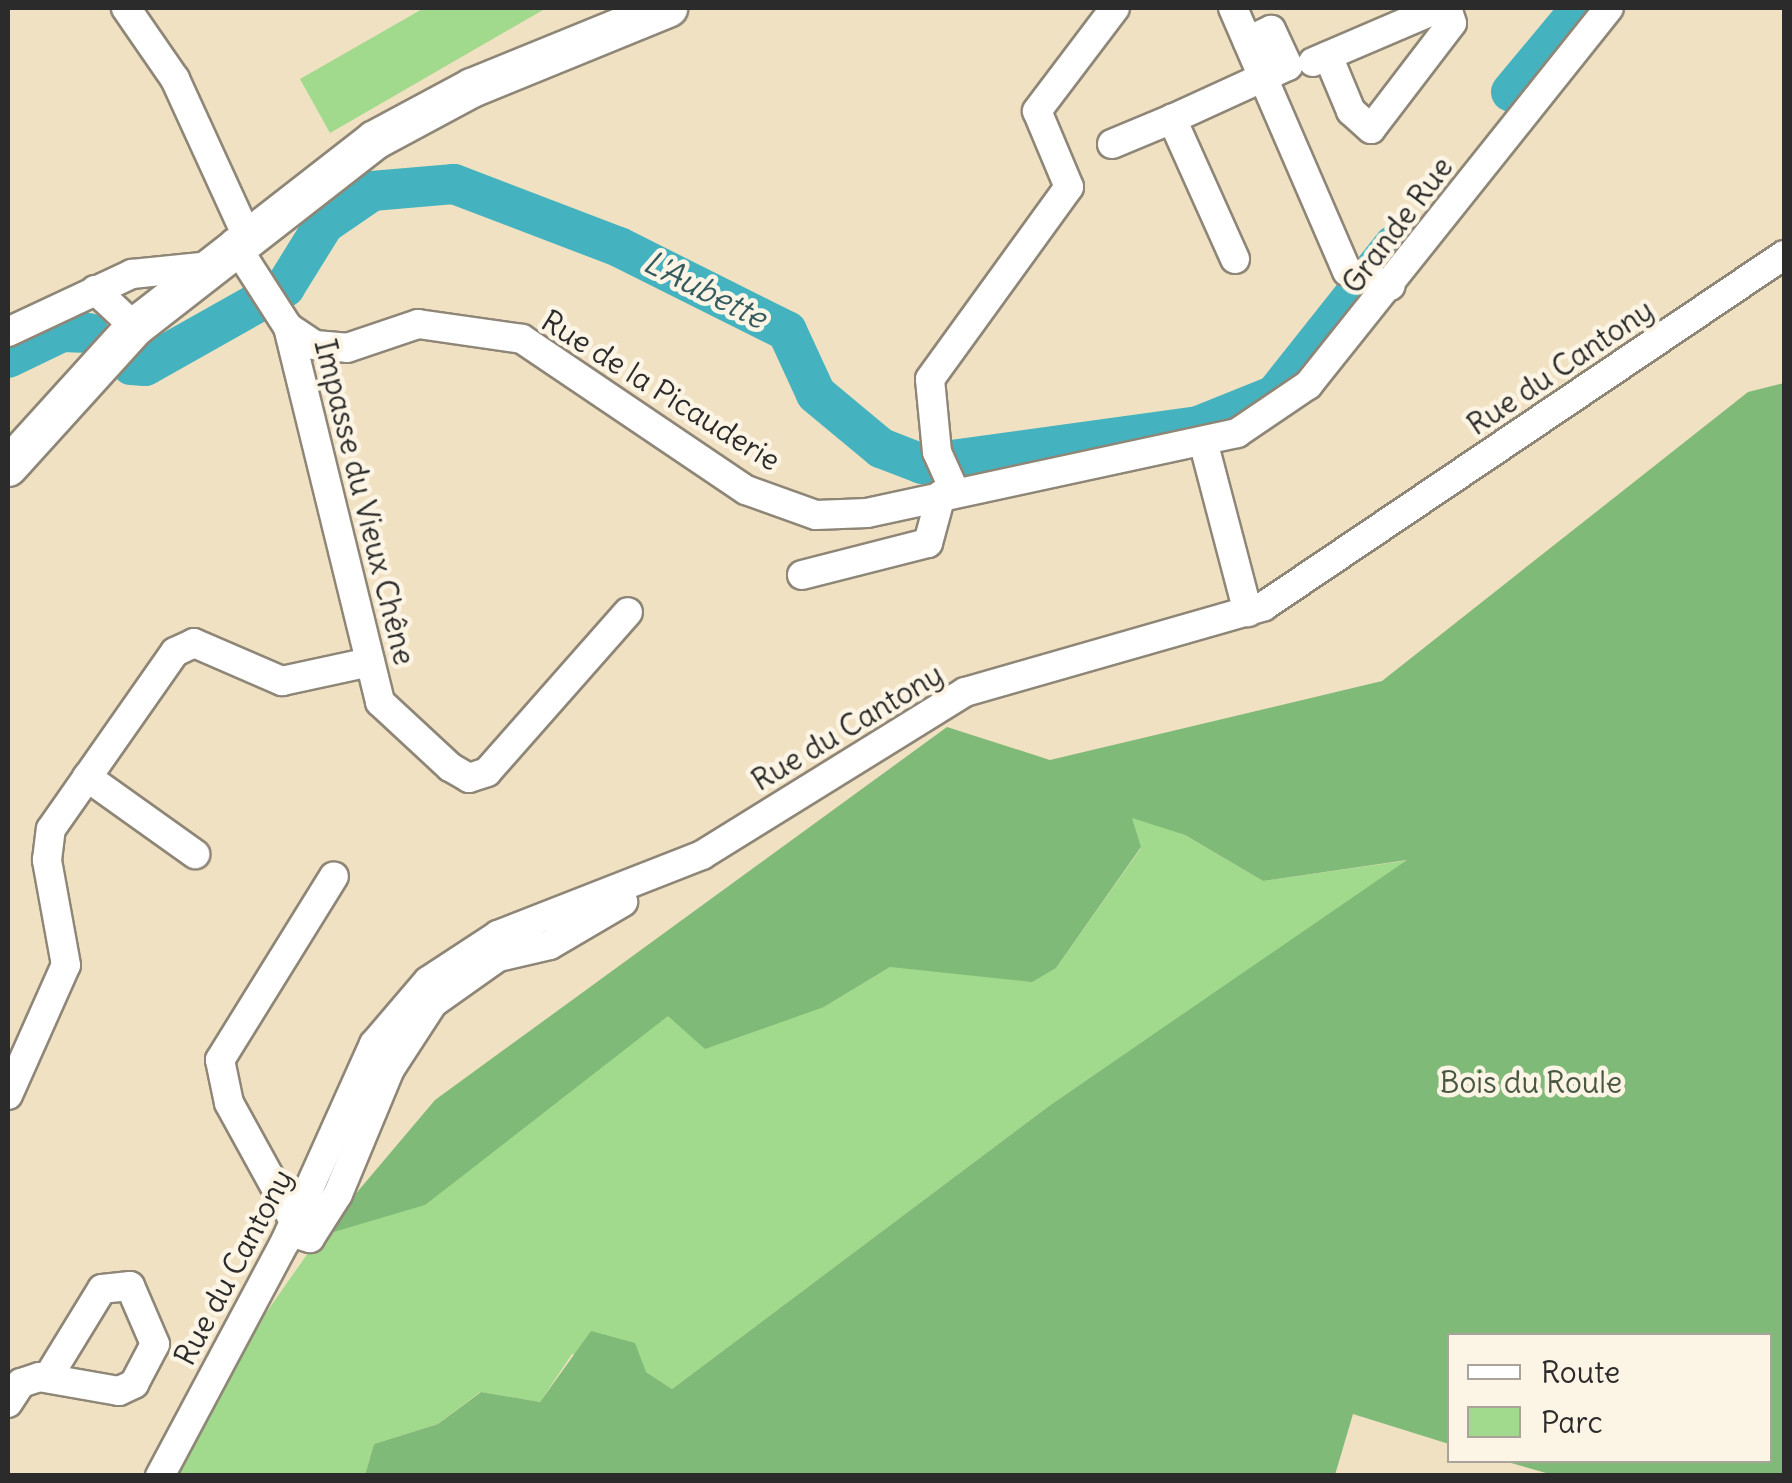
<!DOCTYPE html>
<html>
<head>
<meta charset="utf-8">
<style>
  body { margin:0 }
  #map { position:relative; width:1792px; height:1483px; overflow:hidden; background:#f1e1c3; font-family:Delius,sans-serif }
  div>[style] { position:absolute }
  .green>* { inset:0; background:#a1da8c }
  .forest>* { inset:0; background:#80ba78 }
  .river>* { height:40px; margin:-20px; padding:0 20px; transform-origin:20px; border-radius:20px; background:#44b3bf }
  .roads { filter:drop-shadow(2px 0 #8e8677) drop-shadow(-2px 0 #8e8677) drop-shadow(0 2px #8e8677) drop-shadow(0 -2px #8e8677) }
  .street>* { height:28px; margin:-14px; padding:0 14px; transform-origin:14px; border-radius:14px; background:#fff }
  .secondary>* { height:38px; margin:-19px; padding:0 19px; transform-origin:19px; border-radius:19px; background:#fff }
  span { translate:-50% -50%; white-space:nowrap; text-align:center; line-height:1.15; -webkit-text-stroke:9px #fcf5e5; paint-order:stroke }
  .street-label { font-size:30px; color:#2b2b2b }
  .park-label { font-size:30px; color:#485743 }
  .water-label { font-size:32px; color:#345b5f; font-style:italic }
  .frame { position:absolute; inset:0; border:10px solid #2b2b2b; pointer-events:none }
  .legend { position:absolute; left:1447px; top:1333px; width:325px; height:130px; box-sizing:border-box; background:#fcf5e5; border:2px solid #a8a49b; margin:0; padding:12px 18px; list-style:none; font-size:30px; color:#2b2b2b }
  .legend li { display:flex; align-items:center; gap:20px; height:50px }
  .legend b { width:50px; border:2px solid #a8a49b }
</style>
</head>
<body>
<div id="map">
  <div class="green">
    <div style="clip-path:polygon(424px 8px,543px 10px,330px 133px,300px 79px)"></div>
    <div style="clip-path:polygon(1131px 817px,1185px 835px,1263px 881px,1410px 860px,1049px 1106px,672px 1389px,646px 1372px,572px 1354px,540px 1402px,480px 1392px,438px 1424px,374px 1444px,365px 1475px,177px 1476px,249px 1337px,320px 1236px,568px 1091px,668px 1015px,824px 1007px,890px 967px,1056px 968px,1141px 848px)"></div>
  </div>
  <div class="forest">
    <div style="clip-path:polygon(1784px 383px,1784px 1475px,1553px 1475px,1504px 1461px,1770px 1460px,1770px 1336px,1450px 1336px,1449px 1444px,1353px 1414px,1335px 1475px,365px 1475px,374px 1444px,438px 1424px,481px 1392px,540px 1402px,591px 1331px,635px 1343px,646px 1372px,672px 1389px,1049px 1106px,1407px 860px,1263px 881px,1185px 835px,1132px 818px,1141px 847px,1056px 968px,1032px 982px,890px 967px,824px 1007px,705px 1049px,668px 1016px,425px 1205px,320px 1236px,435px 1100px,947px 727px,1050px 760px,1382px 681px,1748px 392px)"></div>
  </div>
  <div class="river">
    <div style="left:1511px;top:92px;width:109px;rotate:-50.2deg"></div>
    <div style="left:8px;top:358px;width:60px;rotate:-25.7deg"></div>
    <div style="left:62px;top:332px;width:27px;rotate:2deg"></div>
    <div style="left:131px;top:365px;width:14px;rotate:4deg"></div>
    <div style="left:145px;top:366px;width:161px;rotate:-29.4deg"></div>
    <div style="left:285px;top:287px;width:74px;rotate:-58.2deg"></div>
    <div style="left:324px;top:224px;width:58px;rotate:-34.5deg"></div>
    <div style="left:372px;top:191px;width:82px;rotate:-4.9deg"></div>
    <div style="left:454px;top:184px;width:177px;rotate:20.9deg"></div>
    <div style="left:619px;top:247px;width:188px;rotate:26.6deg"></div>
    <div style="left:787px;top:331px;width:69px;rotate:65.3deg"></div>
    <div style="left:816px;top:394px;width:85px;rotate:39.7deg"></div>
    <div style="left:881px;top:448px;width:44px;rotate:21.3deg"></div>
    <div style="left:922px;top:464px;width:279px;rotate:-7.8deg"></div>
    <div style="left:1198px;top:426px;width:83px;rotate:-21.9deg"></div>
    <div style="left:1275px;top:395px;width:191px;rotate:-51.6deg"></div>
  </div>
  <div class="roads">
    <div class="street">
      <div style="left:126px;top:8px;width:86px;rotate:55.4deg"></div>
      <div style="left:175px;top:79px;width:170px;rotate:65.4deg"></div>
      <div style="left:1233px;top:8px;width:287px;rotate:66.6deg"></div>
      <div style="left:1347px;top:271px;width:46px;rotate:18.8deg"></div>
      <div style="left:1328px;top:56px;width:60px;rotate:67.3deg"></div>
      <div style="left:1351px;top:111px;width:27px;rotate:42deg"></div>
      <div style="left:1371px;top:129px;width:133px;rotate:-52.6deg"></div>
      <div style="left:1452px;top:23px;width:16px;rotate:-108deg"></div>
      <div style="left:1313px;top:62px;width:137px;rotate:-23.2deg"></div>
      <div style="left:1112px;top:144px;width:65px;rotate:-22.6deg"></div>
      <div style="left:234px;top:243px;width:100px;rotate:57.3deg"></div>
      <div style="left:288px;top:327px;width:32px;rotate:34deg"></div>
      <div style="left:315px;top:345px;width:32px;rotate:5deg"></div>
      <div style="left:347px;top:348px;width:75px;rotate:-18.7deg"></div>
      <div style="left:418px;top:324px;width:105px;rotate:8.2deg"></div>
      <div style="left:522px;top:339px;width:270px;rotate:34deg"></div>
      <div style="left:746px;top:490px;width:74px;rotate:19.7deg"></div>
      <div style="left:816px;top:515px;width:51px;rotate:-2.2deg"></div>
      <div style="left:867px;top:513px;width:379px;rotate:-12.2deg"></div>
      <div style="left:1237px;top:433px;width:86px;rotate:-34.1deg"></div>
      <div style="left:1308px;top:385px;width:482px;rotate:-51.4deg"></div>
      <div style="left:1235px;top:259px;width:154px;rotate:-114.2deg"></div>
      <div style="left:1172px;top:119px;width:128px;rotate:-24.6deg"></div>
      <div style="left:1288px;top:66px;width:40px;rotate:-115deg"></div>
      <div style="left:1271px;top:30px;width:26px;rotate:155deg"></div>
      <div style="left:95px;top:290px;width:54px;rotate:42.8deg"></div>
      <div style="left:288px;top:327px;width:386px;rotate:76.2deg"></div>
      <div style="left:380px;top:702px;width:96px;rotate:42.9deg"></div>
      <div style="left:450px;top:767px;width:22px;rotate:30deg"></div>
      <div style="left:469px;top:778px;width:19px;rotate:-18deg"></div>
      <div style="left:487px;top:772px;width:213px;rotate:-48.6deg"></div>
      <div style="left:8px;top:332px;width:137px;rotate:-25.1deg"></div>
      <div style="left:132px;top:274px;width:77px;rotate:-5.9deg"></div>
      <div style="left:1203px;top:441px;width:177px;rotate:75.3deg"></div>
      <div style="left:955px;top:492px;width:44px;rotate:-114.2deg"></div>
      <div style="left:937px;top:452px;width:73px;rotate:-95.5deg"></div>
      <div style="left:930px;top:379px;width:237px;rotate:-54.1deg"></div>
      <div style="left:1069px;top:187px;width:82px;rotate:-112.8deg"></div>
      <div style="left:1037px;top:111px;width:129px;rotate:-52.9deg"></div>
      <div style="left:802px;top:575px;width:130px;rotate:-14.3deg"></div>
      <div style="left:928px;top:543px;width:50px;rotate:-74.8deg"></div>
      <div style="left:87px;top:777px;width:133px;rotate:35.5deg"></div>
      <div style="left:8px;top:1095px;width:142px;rotate:-66deg"></div>
      <div style="left:66px;top:965px;width:107px;rotate:-100.3deg"></div>
      <div style="left:47px;top:860px;width:31px;rotate:-83deg"></div>
      <div style="left:51px;top:829px;width:216px;rotate:-55deg"></div>
      <div style="left:175px;top:652px;width:21px;rotate:-25deg"></div>
      <div style="left:194px;top:643px;width:96px;rotate:23.4deg"></div>
      <div style="left:282px;top:681px;width:90px;rotate:-12.2deg"></div>
      <div style="left:295px;top:1223px;width:137px;rotate:-118.8deg"></div>
      <div style="left:229px;top:1103px;width:44px;rotate:-101.8deg"></div>
      <div style="left:220px;top:1060px;width:216px;rotate:-58.2deg"></div>
      <div style="left:290px;top:1232px;width:21px;rotate:17deg"></div>
      <div style="left:310px;top:1238px;width:52px;rotate:-57.5deg"></div>
      <div style="left:338px;top:1194px;width:135px;rotate:-67.4deg"></div>
      <div style="left:390px;top:1069px;width:79px;rotate:-56.9deg"></div>
      <div style="left:433px;top:1003px;width:80px;rotate:-35.3deg"></div>
      <div style="left:498px;top:957px;width:53px;rotate:-13deg"></div>
      <div style="left:550px;top:945px;width:85px;rotate:-30.5deg"></div>
      <div style="left:8px;top:1403px;width:24px;rotate:-57deg"></div>
      <div style="left:21px;top:1383px;width:19px;rotate:-18deg"></div>
      <div style="left:39px;top:1377px;width:81px;rotate:9.9deg"></div>
      <div style="left:119px;top:1391px;width:17px;rotate:-25deg"></div>
      <div style="left:134px;top:1384px;width:45px;rotate:-62.3deg"></div>
      <div style="left:155px;top:1344px;width:63px;rotate:-113.3deg"></div>
      <div style="left:130px;top:1286px;width:28px;rotate:174deg"></div>
      <div style="left:102px;top:1289px;width:103px;rotate:121.5deg"></div>
      <div style="left:160px;top:1476px;width:265px;rotate:-61.9deg"></div>
      <div style="left:285px;top:1242px;width:217px;rotate:-65.8deg"></div>
      <div style="left:374px;top:1044px;width:83px;rotate:-49.4deg"></div>
      <div style="left:428px;top:981px;width:84px;rotate:-33.3deg"></div>
      <div style="left:498px;top:935px;width:219px;rotate:-21.4deg"></div>
      <div style="left:702px;top:855px;width:309px;rotate:-31.8deg"></div>
      <div style="left:965px;top:692px;width:311px;rotate:-16deg"></div>
      <div style="left:1264px;top:606px;width:627px;rotate:-34.02deg"></div>
    </div>
    <div class="secondary">
      <div style="left:8px;top:467px;width:189px;rotate:-47.8deg"></div>
      <div style="left:135px;top:327px;width:304px;rotate:-37.9deg"></div>
      <div style="left:375px;top:140px;width:110px;rotate:-28.2deg"></div>
      <div style="left:472px;top:88px;width:212px;rotate:-22.2deg"></div>
    </div>
  </div>
  <div class="street-label">
    <span style="left:1397px;top:225px;rotate:-53deg">Grande Rue</span>
    <span style="left:1560px;top:367px;rotate:-34deg">Rue du Cantony</span>
    <span style="left:661px;top:390px;rotate:32deg">Rue de la Picauderie</span>
    <span style="left:365px;top:502px;rotate:76deg">Impasse du Vieux Chêne</span>
    <span style="left:847px;top:727px;rotate:-31deg">Rue du Cantony</span>
    <span style="left:233px;top:1267px;rotate:-62deg">Rue du Cantony</span>
  </div>
  <div class="park-label">
    <span style="left:1531px;top:1082px">Bois du Roule</span>
  </div>
  <div class="water-label">
    <span style="left:705px;top:290px;rotate:27deg">L'Aubette</span>
  </div>
  <div class="frame"></div>
  <ul class="legend">
  <li><b style="height:12px;background:#fff"></b>Route</li>
  <li><b style="height:28px;background:#a1da8c"></b>Parc</li>
  </ul>
</div>
</body>
</html>
